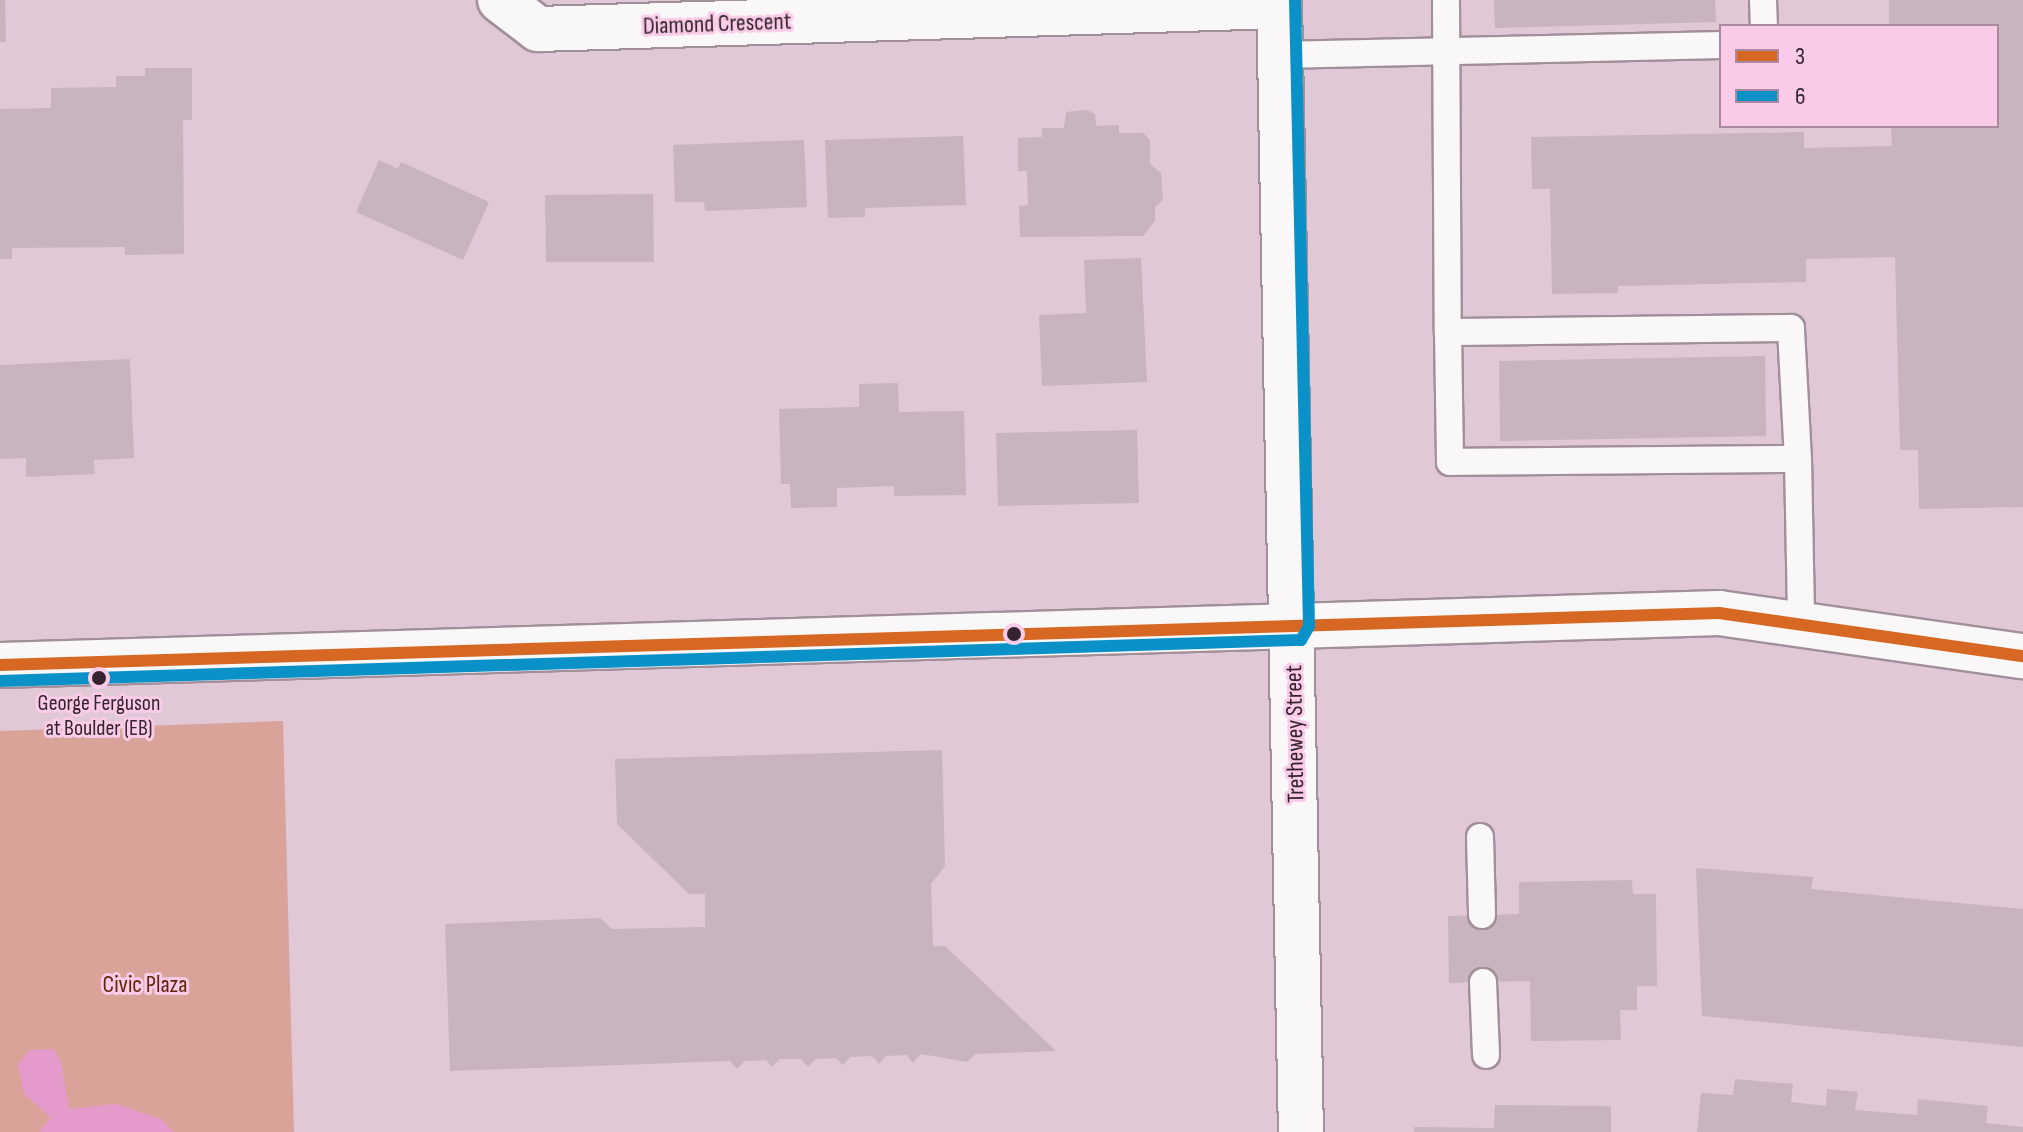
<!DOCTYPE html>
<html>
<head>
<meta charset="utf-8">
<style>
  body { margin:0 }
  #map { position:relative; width:2023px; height:1132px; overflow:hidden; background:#e0c8d7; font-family:"Sofia Sans Condensed",sans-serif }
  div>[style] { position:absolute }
  .green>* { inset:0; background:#daa39a }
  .water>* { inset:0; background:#e49aca }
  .building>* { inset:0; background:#c7b4bf }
  .roads { filter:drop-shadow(2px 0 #a18f9a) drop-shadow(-2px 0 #a18f9a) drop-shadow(0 2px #a18f9a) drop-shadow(0 -2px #a18f9a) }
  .service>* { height:26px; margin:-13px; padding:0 13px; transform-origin:13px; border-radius:13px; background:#faf7f9 }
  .minor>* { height:44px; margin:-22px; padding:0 22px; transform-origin:22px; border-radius:22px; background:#faf7f9 }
  .secondary>* { height:44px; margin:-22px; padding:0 22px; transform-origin:22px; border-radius:22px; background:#faf7f9 }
  .bus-1>* { height:12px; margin:-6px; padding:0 6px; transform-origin:6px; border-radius:6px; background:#d66823 }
  .bus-2>* { height:12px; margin:-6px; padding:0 6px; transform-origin:6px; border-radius:6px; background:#0a92c8 }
  .dots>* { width:22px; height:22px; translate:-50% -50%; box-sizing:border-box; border:4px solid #f9cbe8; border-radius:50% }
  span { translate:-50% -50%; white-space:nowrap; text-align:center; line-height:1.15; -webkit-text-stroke:6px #f9cbe8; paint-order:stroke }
  .bus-label { font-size:22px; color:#34232e }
  .street-label { font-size:24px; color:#34232e }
  .park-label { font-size:24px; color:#642206 }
  .legend { position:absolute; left:1719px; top:24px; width:280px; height:104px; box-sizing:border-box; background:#f9cbe8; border:2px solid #aa889e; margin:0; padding:10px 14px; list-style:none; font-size:24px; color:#34232e }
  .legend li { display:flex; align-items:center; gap:16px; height:40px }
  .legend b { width:40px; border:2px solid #aa889e }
</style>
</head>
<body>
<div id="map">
  <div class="green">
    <div style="clip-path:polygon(283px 721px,294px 1132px,0 1132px,0 731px)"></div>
  </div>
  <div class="water">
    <div style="clip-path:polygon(53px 1049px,61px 1061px,69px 1109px,116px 1104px,161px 1119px,174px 1132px,39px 1132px,51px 1118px,24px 1094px,18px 1065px,30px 1050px)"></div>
  </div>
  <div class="building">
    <div style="clip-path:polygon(0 0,5px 0,6px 42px,0 42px)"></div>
    <div style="clip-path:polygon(1494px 0,1715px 0,1716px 22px,1495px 28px)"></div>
    <div style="clip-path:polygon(1889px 0,2023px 0,2023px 507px,1919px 509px,1918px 450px,1900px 450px,1895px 257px,1806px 259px,1806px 282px,1618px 286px,1618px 293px,1552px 294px,1550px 189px,1532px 189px,1531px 137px,1804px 132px,1804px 148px,1892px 146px,1891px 126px,1997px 126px,1997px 26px,1889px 26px)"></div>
    <div style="clip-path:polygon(145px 68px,192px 68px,192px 120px,183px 120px,184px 254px,125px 255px,125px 247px,12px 248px,12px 259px,0 259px,0 109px,51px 108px,51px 88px,116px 87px,116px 76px,145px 76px)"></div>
    <div style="clip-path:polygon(1087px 110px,1095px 114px,1096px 126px,1119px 125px,1119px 133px,1143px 133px,1150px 140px,1150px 164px,1161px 173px,1163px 200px,1155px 207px,1155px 221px,1143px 236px,1020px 237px,1019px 206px,1028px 205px,1027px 171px,1018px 171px,1018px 138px,1042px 137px,1042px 128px,1064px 128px,1066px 112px)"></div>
    <div style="clip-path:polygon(963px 136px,966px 205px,865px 208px,865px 217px,828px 218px,825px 140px)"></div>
    <div style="clip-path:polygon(804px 140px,807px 207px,705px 211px,704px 202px,675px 202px,673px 145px)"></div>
    <div style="clip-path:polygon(379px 160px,398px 169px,401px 162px,489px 202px,463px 260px,356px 212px)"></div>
    <div style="clip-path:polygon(653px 194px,654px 262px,546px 262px,545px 195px)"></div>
    <div style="clip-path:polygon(1141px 258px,1147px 382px,1042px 386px,1039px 315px,1086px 313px,1084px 260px)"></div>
    <div style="clip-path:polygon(1765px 356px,1766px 436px,1500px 441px,1499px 361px)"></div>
    <div style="clip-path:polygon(130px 359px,134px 458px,94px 460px,95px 474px,26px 477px,26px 458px,0 459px,0 365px)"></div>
    <div style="clip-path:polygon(898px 383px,899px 412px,964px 411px,966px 495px,894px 496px,894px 486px,837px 488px,837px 507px,791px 508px,790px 484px,781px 484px,779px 409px,859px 407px,859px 384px)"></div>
    <div style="clip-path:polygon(1137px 430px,1139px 503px,998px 506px,996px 433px)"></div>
    <div style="clip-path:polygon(942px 750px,945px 866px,931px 884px,933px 946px,945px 946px,1056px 1051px,975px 1054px,967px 1062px,921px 1054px,913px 1063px,907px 1055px,886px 1056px,879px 1064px,872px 1056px,851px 1057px,843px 1065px,836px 1058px,816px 1059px,808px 1067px,801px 1059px,780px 1059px,772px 1067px,766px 1060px,745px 1061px,737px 1069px,730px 1061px,450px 1071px,445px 924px,600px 918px,612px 929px,705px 927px,705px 894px,689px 894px,617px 824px,615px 759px)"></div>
    <div style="clip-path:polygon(1696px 868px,1813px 877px,1811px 889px,2023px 909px,2023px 1047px,1702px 1016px)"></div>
    <div style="clip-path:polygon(1632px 880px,1633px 894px,1656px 894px,1657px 986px,1637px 986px,1637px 1010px,1620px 1010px,1621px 1040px,1531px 1041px,1530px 981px,1449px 983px,1448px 916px,1519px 914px,1519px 882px)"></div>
    <div style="clip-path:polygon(1735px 1079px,1793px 1084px,1791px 1102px,1826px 1106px,1827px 1089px,1858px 1092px,1855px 1110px,1917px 1115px,1918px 1099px,1988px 1106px,1986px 1123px,2023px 1127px,2023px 1132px,1697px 1132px,1701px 1093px,1733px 1095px)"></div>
    <div style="clip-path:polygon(1495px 1105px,1611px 1106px,1611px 1132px,1414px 1132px,1414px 1127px,1494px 1128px)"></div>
  </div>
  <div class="roads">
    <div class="service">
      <div style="left:1446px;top:0;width:332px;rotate:89.7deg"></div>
      <div style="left:1448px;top:332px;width:130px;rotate:89.1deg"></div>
      <div style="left:1450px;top:462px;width:348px;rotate:-0.5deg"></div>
      <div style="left:1798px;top:459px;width:131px;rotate:-93.1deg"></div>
      <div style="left:1791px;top:328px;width:343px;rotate:179.3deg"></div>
      <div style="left:1763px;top:0;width:26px;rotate:88deg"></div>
      <div style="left:1281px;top:55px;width:440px;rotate:-1.3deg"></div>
      <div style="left:1798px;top:459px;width:163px;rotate:88.9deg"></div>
      <div style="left:1480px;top:837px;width:78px;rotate:88.5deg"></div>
      <div style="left:1483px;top:982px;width:73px;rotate:87.6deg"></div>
    </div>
    <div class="minor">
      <div style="left:500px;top:0;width:48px;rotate:37.3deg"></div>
      <div style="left:538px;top:29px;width:741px;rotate:-1.78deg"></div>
    </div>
    <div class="secondary">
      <div style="left:1279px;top:0;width:1132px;rotate:88.89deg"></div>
      <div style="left:0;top:665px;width:1720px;rotate:-1.73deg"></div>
      <div style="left:1719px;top:613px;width:307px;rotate:8.1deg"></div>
    </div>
  </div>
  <div class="bus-1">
    <div style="left:0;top:665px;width:1720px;rotate:-1.73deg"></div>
    <div style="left:1719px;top:613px;width:307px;rotate:8.1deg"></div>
  </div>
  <div class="bus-2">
    <div style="left:0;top:681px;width:1302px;rotate:-1.81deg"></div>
    <div style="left:1301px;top:640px;width:16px;rotate:-60deg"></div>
    <div style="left:1309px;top:626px;width:626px;rotate:-91.28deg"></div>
  </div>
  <div class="dots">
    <div style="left:1014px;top:634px;background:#34232e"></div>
    <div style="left:99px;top:678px;background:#34232e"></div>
  </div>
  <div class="bus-label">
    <span style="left:99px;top:716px">George Ferguson<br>at Boulder (EB)</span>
  </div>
  <div class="street-label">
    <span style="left:717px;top:24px;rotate:-2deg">Diamond Crescent</span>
    <span style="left:1295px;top:734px;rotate:-91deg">Trethewey Street</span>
  </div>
  <div class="park-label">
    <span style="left:145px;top:985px">Civic Plaza</span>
  </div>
  <ul class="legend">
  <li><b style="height:10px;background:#d66823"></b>3</li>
  <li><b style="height:10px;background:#0a92c8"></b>6</li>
  </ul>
</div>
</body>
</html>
